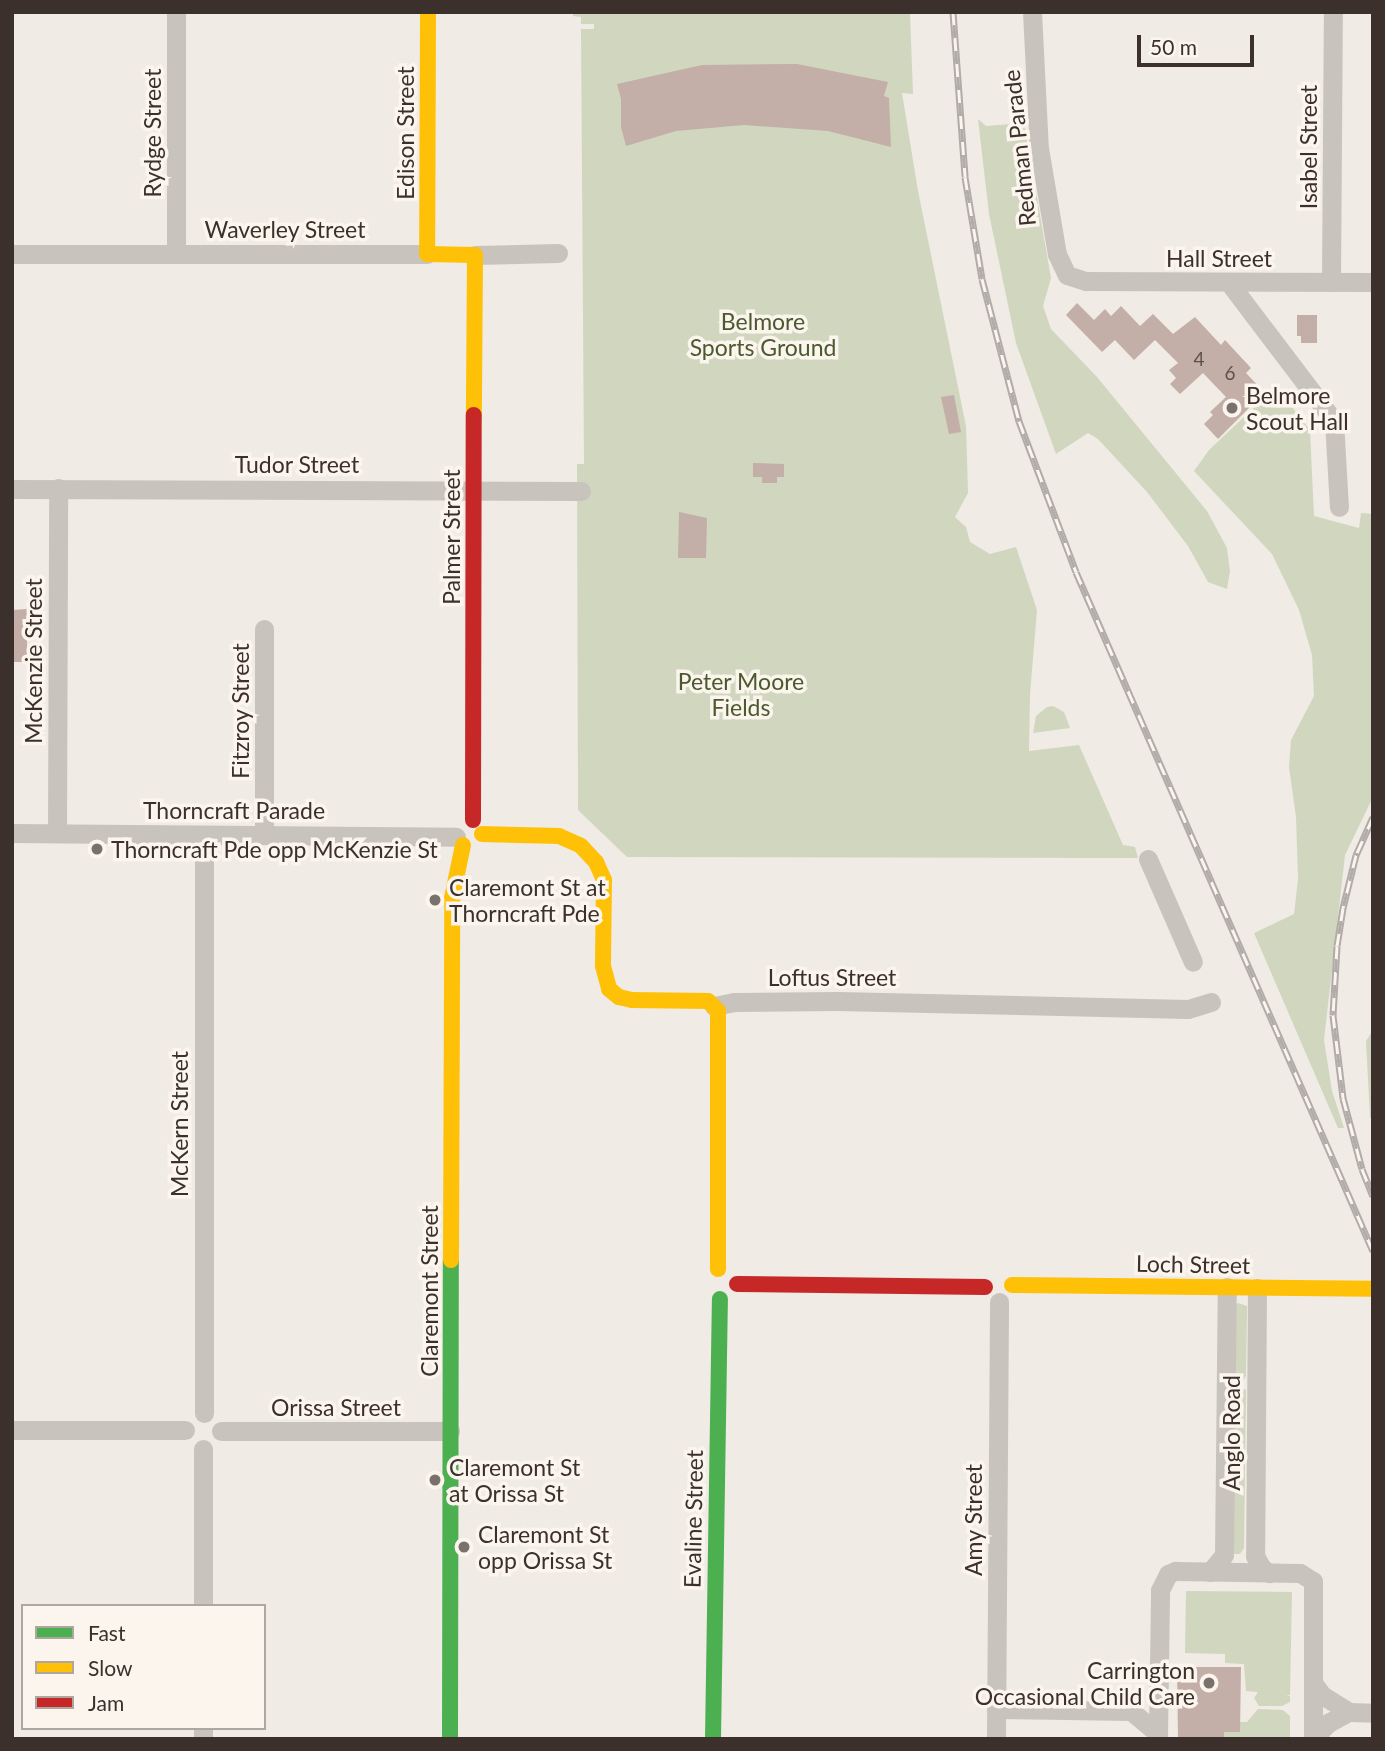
<!DOCTYPE html>
<html>
<head>
<meta charset="utf-8">
<style>
  body { margin:0 }
  #map { position:relative; width:1385px; height:1751px; overflow:hidden; background:#f0ebe5; font-family:Lato,sans-serif }
  div>[style] { position:absolute }
  .green>* { inset:0; background:#d1d6bf }
  .building>* { inset:0; background:#c3afa7 }
  .street>* { height:19px; margin:-9.5px; padding:0 9.5px; transform-origin:9.5px; border-radius:9.5px; background:#c9c3be }
  .fast>* { height:16px; margin:-8px; padding:0 8px; transform-origin:8px; border-radius:8px; background:#4caf50 }
  .slow>* { height:16px; margin:-8px; padding:0 8px; transform-origin:8px; border-radius:8px; background:#ffc107 }
  .jam>* { height:16px; margin:-8px; padding:0 8px; transform-origin:8px; border-radius:8px; background:#c62828 }
  .rail>* { height:7px; margin-top:-3.5px; transform-origin:0; background:repeating-linear-gradient(90deg,#fbf5ee 0 13px,#b1aca8 0 26px); box-sizing:border-box; border-block:2px solid #b1aca8 }
  .dots>* { width:19px; height:19px; translate:-50% -50%; box-sizing:border-box; border:4px solid #fbf5ee; border-radius:50% }
  span { translate:-50% -50%; white-space:nowrap; text-align:center; line-height:1.15; -webkit-text-stroke:7px #fbf5ee; paint-order:stroke }
  .number-label { font-size:19px; color:#5d504a }
  .number-label span { -webkit-text-stroke-width:0 }
  .street-label { font-size:23px; color:#3b302b }
  .park-label { font-size:23px; color:#4a5a2e }
  .poi-label { font-size:23px; color:#3b302b }
  .left { translate:0 -50%; text-align:left }
  .right { translate:-100% -50%; text-align:right }
  .frame { position:absolute; inset:0; border:14px solid #3b302b; pointer-events:none }
  .legend { position:absolute; left:21px; top:1604px; width:245px; height:126px; box-sizing:border-box; background:#fbf5ee; border:2px solid #aea6a0; margin:0; padding:9px 12px; list-style:none; font-size:21px; color:#3b302b }
  .legend li { display:flex; align-items:center; gap:14px; height:35px }
  .legend b { width:35px; border:2px solid #aea6a0 }
  .scale { position:absolute; left:1137px; top:35px; width:117px; height:32px; box-sizing:border-box; border:4px solid #3b302b; border-top:0; padding-left:9px; font-size:21px; line-height:24px; white-space:nowrap; color:#3b302b; -webkit-text-stroke:5px #fbf5ee; paint-order:stroke }
</style>
</head>
<body>
<div id="map">
  <div class="green">
    <div style="clip-path:polygon(573px 12px,910px 12px,913px 94px,902px 93px,918px 191px,966px 426px,968px 493px,955px 517px,966px 527px,970px 542px,990px 554px,1016px 547px,1037px 610px,1030px 694px,1029px 751px,1079px 745px,1123px 845px,1135px 847px,1138px 858px,627px 857px,578px 810px,577px 464px,584px 464px,581px 29px,594px 29px,594px 24px,581px 24px,581px 17px,573px 16px)"></div>
    <div style="clip-path:polygon(978px 119px,986px 126px,1024px 123px,1051px 278px,1043px 306px,1051px 329px,1097px 377px,1207px 511px,1227px 548px,1230px 571px,1227px 589px,1208px 582px,1188px 546px,1147px 492px,1098px 439px,1088px 433px,1056px 454px,1016px 343px,989px 214px)"></div>
    <div style="clip-path:polygon(1276px 387px,1310px 430px,1314px 516px,1359px 528px,1361px 513px,1373px 514px,1373px 797px,1345px 855px,1324px 1040px,1332px 1091px,1344px 1128px,1338px 1128px,1254px 933px,1294px 914px,1298px 879px,1296px 817px,1289px 767px,1291px 740px,1314px 696px,1312px 655px,1299px 610px,1272px 554px,1194px 471px,1209px 450px)"></div>
    <div style="clip-path:polygon(1053px 706px,1064px 712px,1070px 728px,1033px 733px,1036px 716px,1047px 707px)"></div>
    <div style="clip-path:polygon(1373px 1030px,1373px 1118px,1370px 1118px,1366px 1041px)"></div>
    <div style="clip-path:polygon(1238px 1303px,1247px 1306px,1247px 1311px,1246px 1376px,1242px 1382px,1237px 1382px,1234px 1380px,1234px 1306px)"></div>
    <div style="clip-path:polygon(1237px 1386px,1246px 1390px,1246px 1394px,1244px 1548px,1240px 1554px,1234px 1554px,1232px 1552px,1233px 1389px)"></div>
    <div style="clip-path:polygon(1186px 1591px,1292px 1592px,1290px 1695px,1286px 1696px,1290px 1696px,1290px 1702px,1282px 1706px,1259px 1706px,1254px 1698px,1258px 1692px,1246px 1691px,1244px 1664px,1225px 1663px,1225px 1654px,1185px 1653px)"></div>
    <div style="clip-path:polygon(1258px 1709px,1283px 1710px,1290px 1716px,1290px 1739px,1224px 1739px,1224px 1732px,1240px 1732px,1240px 1722px,1247px 1722px)"></div>
  </div>
  <div class="building">
    <div style="clip-path:polygon(797px 64px,888px 82px,884px 96px,889px 98px,891px 147px,828px 131px,744px 125px,676px 131px,626px 146px,621px 127px,621px 99px,617px 84px,702px 65px)"></div>
    <div style="clip-path:polygon(1077px 303px,1094px 320px,1105px 309px,1111px 316px,1121px 306px,1140px 326px,1153px 314px,1173px 334px,1195px 317px,1221px 345px,1225px 340px,1251px 368px,1246px 373px,1262px 390px,1251px 401px,1253px 404px,1218px 439px,1204px 424px,1213px 415px,1210px 412px,1226px 397px,1203px 373px,1180px 394px,1170px 384px,1176px 378px,1169px 370px,1178px 363px,1155px 340px,1134px 360px,1115px 340px,1102px 352px,1066px 315px)"></div>
    <div style="clip-path:polygon(1297px 315px,1317px 315px,1317px 343px,1301px 343px,1301px 336px,1297px 336px)"></div>
    <div style="clip-path:polygon(954px 395px,961px 432px,949px 434px,941px 397px)"></div>
    <div style="clip-path:polygon(753px 463px,784px 464px,784px 477px,777px 477px,777px 483px,762px 483px,762px 477px,753px 477px)"></div>
    <div style="clip-path:polygon(679px 512px,707px 518px,706px 558px,678px 558px)"></div>
    <div style="clip-path:polygon(27px 609px,27px 662px,12px 662px,12px 610px)"></div>
    <div style="clip-path:polygon(1177px 1667px,1241px 1667px,1240px 1732px,1224px 1732px,1224px 1739px,1178px 1739px)"></div>
  </div>
  <div class="street">
    <div style="left:176px;top:12px;width:242px;rotate:90deg"></div>
    <div style="left:1032px;top:12px;width:136px;rotate:87.1deg"></div>
    <div style="left:1039px;top:148px;width:108px;rotate:80.4deg"></div>
    <div style="left:1057px;top:254px;width:23px;rotate:65deg"></div>
    <div style="left:1067px;top:275px;width:20px;rotate:18deg"></div>
    <div style="left:1086px;top:281px;width:287px;rotate:0.2deg"></div>
    <div style="left:12px;top:254px;width:415px"></div>
    <div style="left:475px;top:255px;width:83px;rotate:-1.4deg"></div>
    <div style="left:1331px;top:282px;width:270px;rotate:-89.6deg"></div>
    <div style="left:1230px;top:284px;width:172px;rotate:52.8deg"></div>
    <div style="left:1334px;top:421px;width:86px;rotate:86.7deg"></div>
    <div style="left:12px;top:489px;width:569px;rotate:0.2deg"></div>
    <div style="left:12px;top:833px;width:444px;rotate:0.5deg"></div>
    <div style="left:57px;top:833px;width:345px;rotate:-89.8deg"></div>
    <div style="left:264px;top:835px;width:206px;rotate:-90deg"></div>
    <div style="left:1148px;top:859px;width:112px;rotate:66.4deg"></div>
    <div style="left:714px;top:1006px;width:20px;rotate:-11deg"></div>
    <div style="left:734px;top:1002px;width:103px;rotate:-0.6deg"></div>
    <div style="left:837px;top:1001px;width:351px;rotate:1.3deg"></div>
    <div style="left:1188px;top:1009px;width:24px;rotate:-17deg"></div>
    <div style="left:1257px;top:1288px;width:268px;rotate:90.4deg"></div>
    <div style="left:1255px;top:1556px;width:14px;rotate:60deg"></div>
    <div style="left:1262px;top:1568px;width:9px;rotate:36deg"></div>
    <div style="left:204px;top:1413px;width:578px;rotate:-90deg"></div>
    <div style="left:12px;top:1430px;width:173px"></div>
    <div style="left:221px;top:1431px;width:229px"></div>
    <div style="left:1210px;top:1572px;width:22px;rotate:-51deg"></div>
    <div style="left:1224px;top:1555px;width:268px;rotate:-89.4deg"></div>
    <div style="left:203px;top:1606px;width:157px;rotate:-90deg"></div>
    <div style="left:1314px;top:1684px;width:14px;rotate:54deg"></div>
    <div style="left:1322px;top:1695px;width:32px;rotate:32deg"></div>
    <div style="left:996px;top:1709px;width:135px;rotate:0.8deg"></div>
    <div style="left:1131px;top:1711px;width:35px;rotate:40deg"></div>
    <div style="left:203px;top:1739px;width:11px;rotate:-90deg"></div>
    <div style="left:996px;top:1739px;width:437px;rotate:-89.6deg"></div>
    <div style="left:1158px;top:1739px;width:149px;rotate:-89.2deg"></div>
    <div style="left:1160px;top:1590px;width:18px;rotate:-63deg"></div>
    <div style="left:1168px;top:1574px;width:8px;rotate:-23deg"></div>
    <div style="left:1175px;top:1571px;width:125px;rotate:0.9deg"></div>
    <div style="left:1300px;top:1573px;width:15px;rotate:32deg"></div>
    <div style="left:1313px;top:1581px;width:158px;rotate:90deg"></div>
    <div style="left:1313px;top:1739px;width:22px;rotate:-47deg"></div>
    <div style="left:1328px;top:1723px;width:24px;rotate:-28deg"></div>
    <div style="left:1349px;top:1712px;width:24px;rotate:2deg"></div>
  </div>
  <div class="fast">
    <div style="left:450px;top:1739px;width:479px;rotate:-89.9deg"></div>
    <div style="left:713px;top:1739px;width:440px;rotate:-89.1deg"></div>
  </div>
  <div class="slow">
    <div style="left:428px;top:12px;width:242px;rotate:90.2deg"></div>
    <div style="left:427px;top:254px;width:48px;rotate:1.2deg"></div>
    <div style="left:475px;top:255px;width:160px;rotate:90.4deg"></div>
    <div style="left:482px;top:834px;width:77px;rotate:1.5deg"></div>
    <div style="left:559px;top:836px;width:24px;rotate:24deg"></div>
    <div style="left:581px;top:846px;width:22px;rotate:47deg"></div>
    <div style="left:596px;top:862px;width:20px;rotate:66deg"></div>
    <div style="left:604px;top:880px;width:86px;rotate:90.7deg"></div>
    <div style="left:603px;top:966px;width:24px;rotate:75deg"></div>
    <div style="left:609px;top:989px;width:13px;rotate:39deg"></div>
    <div style="left:619px;top:997px;width:13px;rotate:13deg"></div>
    <div style="left:632px;top:1000px;width:76px;rotate:0.8deg"></div>
    <div style="left:708px;top:1001px;width:14px;rotate:45deg"></div>
    <div style="left:718px;top:1011px;width:258px;rotate:90deg"></div>
    <div style="left:451px;top:1260px;width:362px;rotate:-89.8deg"></div>
    <div style="left:452px;top:898px;width:54px;rotate:-78.3deg"></div>
    <div style="left:1012px;top:1285px;width:361px;rotate:0.6deg"></div>
  </div>
  <div class="jam">
    <div style="left:473px;top:820px;width:405px;rotate:-89.9deg"></div>
    <div style="left:737px;top:1284px;width:248px;rotate:0.7deg"></div>
  </div>
  <div class="rail">
    <div style="left:953px;top:12px;width:165px;rotate:85.8deg"></div>
    <div style="left:965px;top:177px;width:103px;rotate:80.5deg"></div>
    <div style="left:982px;top:279px;width:147px;rotate:75.4deg"></div>
    <div style="left:1019px;top:421px;width:161px;rotate:69.3deg"></div>
    <div style="left:1076px;top:572px;width:741px;rotate:66.38deg"></div>
    <div style="left:1373px;top:817px;width:42px;rotate:114.1deg"></div>
    <div style="left:1356px;top:855px;width:55px;rotate:103.8deg"></div>
    <div style="left:1343px;top:908px;width:38px;rotate:99deg"></div>
    <div style="left:1337px;top:946px;width:69px;rotate:93.3deg"></div>
    <div style="left:1333px;top:1015px;width:84px;rotate:83.1deg"></div>
    <div style="left:1343px;top:1098px;width:73px;rotate:75deg"></div>
    <div style="left:1362px;top:1169px;width:29px;rotate:68deg"></div>
  </div>
  <div class="dots">
    <div style="left:1232px;top:408px;background:#7a716c"></div>
    <div style="left:97px;top:849px;background:#7a716c"></div>
    <div style="left:435px;top:900px;background:#7a716c"></div>
    <div style="left:435px;top:1480px;background:#7a716c"></div>
    <div style="left:464px;top:1547px;background:#7a716c"></div>
    <div style="left:1209px;top:1683px;background:#7a716c"></div>
  </div>
  <div class="number-label">
    <span style="left:1199px;top:359px">4</span>
    <span style="left:1230px;top:373px">6</span>
  </div>
  <div class="street-label">
    <span style="left:152px;top:133px;rotate:-90deg">Rydge Street</span>
    <span style="left:405px;top:133px;rotate:-90deg">Edison Street</span>
    <span style="left:1308px;top:147px;rotate:-90deg">Isabel Street</span>
    <span style="left:1019px;top:148px;rotate:-96deg">Redman Parade</span>
    <span style="left:285px;top:229px">Waverley Street</span>
    <span style="left:1219px;top:258px">Hall Street</span>
    <span style="left:297px;top:464px">Tudor Street</span>
    <span style="left:451px;top:537px;rotate:-90deg">Palmer Street</span>
    <span style="left:33px;top:661px;rotate:-90deg">McKenzie Street</span>
    <span style="left:240px;top:711px;rotate:-90deg">Fitzroy Street</span>
    <span style="left:234px;top:810px">Thorncraft Parade</span>
    <span style="left:832px;top:977px">Loftus Street</span>
    <span style="left:179px;top:1124px;rotate:-90deg">McKern Street</span>
    <span style="left:1193px;top:1264px;rotate:1deg">Loch Street</span>
    <span style="left:429px;top:1291px;rotate:-90deg">Claremont Street</span>
    <span style="left:336px;top:1407px">Orissa Street</span>
    <span style="left:1231px;top:1433px;rotate:-90deg">Anglo Road</span>
    <span style="left:693px;top:1519px;rotate:-89deg">Evaline Street</span>
    <span style="left:973px;top:1520px;rotate:-90deg">Amy Street</span>
  </div>
  <div class="park-label">
    <span style="left:763px;top:334px">Belmore<br>Sports Ground</span>
    <span style="left:741px;top:694px">Peter Moore<br>Fields</span>
  </div>
  <div class="poi-label">
    <span class="left" style="left:1246px;top:408px">Belmore<br>Scout Hall</span>
    <span class="left" style="left:111px;top:849px">Thorncraft Pde opp McKenzie St</span>
    <span class="left" style="left:449px;top:900px">Claremont St at<br>Thorncraft Pde</span>
    <span class="left" style="left:449px;top:1480px">Claremont St<br>at Orissa St</span>
    <span class="left" style="left:478px;top:1547px">Claremont St<br>opp Orissa St</span>
    <span class="right" style="left:1195px;top:1683px">Carrington<br>Occasional Child Care</span>
  </div>
  <div class="frame"></div>
  <ul class="legend">
  <li><b style="height:9px;background:#4caf50"></b>Fast</li>
  <li><b style="height:9px;background:#ffc107"></b>Slow</li>
  <li><b style="height:9px;background:#c62828"></b>Jam</li>
  </ul>
  <div class="scale">50 m</div>
</div>
</body>
</html>
